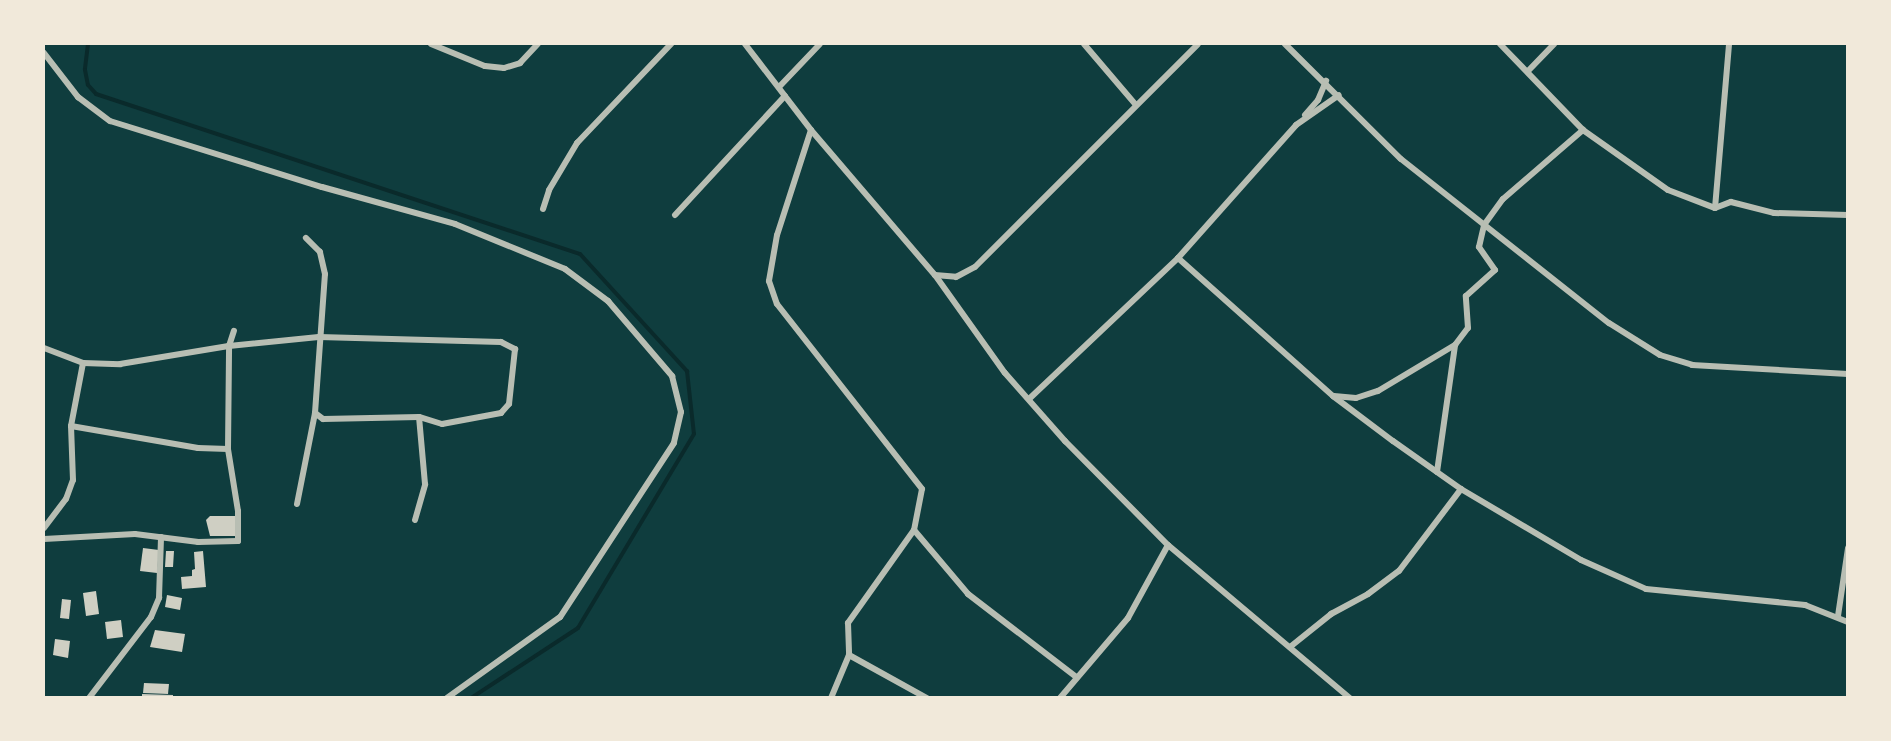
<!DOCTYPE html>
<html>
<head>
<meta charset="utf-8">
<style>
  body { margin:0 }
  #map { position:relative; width:1891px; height:741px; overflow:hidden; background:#0f3d3e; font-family:Lato,sans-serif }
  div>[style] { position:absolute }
  .stream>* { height:4px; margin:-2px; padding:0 2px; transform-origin:2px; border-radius:2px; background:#0a2a2b }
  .building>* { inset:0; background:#cfcfc3 }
  .minor>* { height:6px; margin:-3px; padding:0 3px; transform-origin:3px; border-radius:3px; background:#b8beb3 }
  span { translate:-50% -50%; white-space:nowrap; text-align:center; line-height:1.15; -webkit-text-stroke:5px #f1e9da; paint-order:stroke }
  .frame { position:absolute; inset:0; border:45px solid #f1e9da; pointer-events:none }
</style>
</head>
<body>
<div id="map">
  <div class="stream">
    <div style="left:88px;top:44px;width:26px;rotate:97deg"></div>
    <div style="left:85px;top:70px;width:15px;rotate:79deg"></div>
    <div style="left:88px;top:85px;width:12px;rotate:48deg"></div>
    <div style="left:96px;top:94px;width:510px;rotate:18.29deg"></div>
    <div style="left:580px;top:254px;width:159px;rotate:47.6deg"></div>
    <div style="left:687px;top:371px;width:63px;rotate:83.7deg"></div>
    <div style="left:694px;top:434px;width:226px;rotate:120.9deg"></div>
    <div style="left:578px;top:628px;width:128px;rotate:146.8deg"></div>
  </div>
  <div class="building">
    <div style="clip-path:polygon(210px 516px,236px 516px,237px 536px,210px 536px,206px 520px)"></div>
    <div style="clip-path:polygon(143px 548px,159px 550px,157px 573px,140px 571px)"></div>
    <div style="clip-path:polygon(166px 551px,174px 551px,173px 567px,165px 567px)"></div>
    <div style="clip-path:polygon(203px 551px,206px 587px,182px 589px,181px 577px,192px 576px,192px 570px,195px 569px,194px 552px)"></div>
    <div style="clip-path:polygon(96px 591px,99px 614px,86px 616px,83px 593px)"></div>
    <div style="clip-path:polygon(167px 595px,182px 598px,180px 610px,165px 607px)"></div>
    <div style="clip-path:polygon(62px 599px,71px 600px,69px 619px,60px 618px)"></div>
    <div style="clip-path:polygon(121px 620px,123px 637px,107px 639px,105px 622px)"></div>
    <div style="clip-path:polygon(155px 630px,185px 634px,182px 652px,150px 647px)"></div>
    <div style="clip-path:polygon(55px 639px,70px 641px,68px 658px,53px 655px)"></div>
    <div style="clip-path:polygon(144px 683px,169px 684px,168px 694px,143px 693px)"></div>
    <div style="clip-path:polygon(142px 694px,173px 695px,173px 698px,142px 698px)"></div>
  </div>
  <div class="minor">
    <div style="left:431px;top:44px;width:58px;rotate:22.2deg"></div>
    <div style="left:485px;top:66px;width:19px;rotate:6deg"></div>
    <div style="left:504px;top:68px;width:17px;rotate:-17deg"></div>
    <div style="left:520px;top:63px;width:26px;rotate:-47deg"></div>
    <div style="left:745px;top:44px;width:108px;rotate:52.5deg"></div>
    <div style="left:811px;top:130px;width:191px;rotate:49.5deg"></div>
    <div style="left:935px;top:275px;width:120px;rotate:54.5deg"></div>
    <div style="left:1005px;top:373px;width:91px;rotate:48.6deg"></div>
    <div style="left:1065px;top:441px;width:146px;rotate:45.3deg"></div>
    <div style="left:1168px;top:545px;width:238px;rotate:40.1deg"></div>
    <div style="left:1084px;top:44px;width:80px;rotate:49.6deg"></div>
    <div style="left:1285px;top:44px;width:163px;rotate:44.8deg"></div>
    <div style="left:1401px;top:159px;width:265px;rotate:38.3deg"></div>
    <div style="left:1609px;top:323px;width:60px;rotate:32.1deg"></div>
    <div style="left:1660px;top:355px;width:34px;rotate:17deg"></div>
    <div style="left:1692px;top:365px;width:156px;rotate:3.3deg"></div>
    <div style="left:1500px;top:44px;width:120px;rotate:46deg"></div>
    <div style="left:44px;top:53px;width:56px;rotate:52.3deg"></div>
    <div style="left:78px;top:97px;width:40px;rotate:37deg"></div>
    <div style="left:110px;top:121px;width:222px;rotate:17.3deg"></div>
    <div style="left:322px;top:187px;width:138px;rotate:15.5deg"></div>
    <div style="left:455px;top:224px;width:119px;rotate:22.2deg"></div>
    <div style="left:565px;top:269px;width:54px;rotate:36.7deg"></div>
    <div style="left:608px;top:301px;width:99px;rotate:49.5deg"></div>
    <div style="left:672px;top:376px;width:37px;rotate:76deg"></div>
    <div style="left:681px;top:412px;width:32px;rotate:103deg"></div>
    <div style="left:674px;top:443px;width:208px;rotate:123.2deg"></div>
    <div style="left:560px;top:617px;width:139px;rotate:144.4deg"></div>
    <div style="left:1529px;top:70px;width:36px;rotate:-46deg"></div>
    <div style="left:779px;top:87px;width:59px;rotate:-46.4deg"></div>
    <div style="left:1305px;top:115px;width:20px;rotate:-49deg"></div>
    <div style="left:1318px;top:100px;width:21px;rotate:-67deg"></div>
    <div style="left:811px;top:130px;width:110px;rotate:107.9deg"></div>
    <div style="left:777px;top:235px;width:47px;rotate:99.9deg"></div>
    <div style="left:769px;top:281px;width:24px;rotate:71deg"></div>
    <div style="left:777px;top:304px;width:235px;rotate:51.9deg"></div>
    <div style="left:922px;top:489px;width:42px;rotate:101deg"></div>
    <div style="left:914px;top:530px;width:114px;rotate:125.4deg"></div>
    <div style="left:848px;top:623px;width:32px;rotate:88deg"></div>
    <div style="left:849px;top:655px;width:47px;rotate:112.7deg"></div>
    <div style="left:1715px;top:208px;width:165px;rotate:-85.1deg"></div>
    <div style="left:543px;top:209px;width:20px;rotate:-72deg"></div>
    <div style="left:549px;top:190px;width:55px;rotate:-59.2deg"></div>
    <div style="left:577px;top:143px;width:137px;rotate:-46.5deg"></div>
    <div style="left:675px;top:215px;width:162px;rotate:-47.3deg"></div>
    <div style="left:1178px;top:258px;width:208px;rotate:41.7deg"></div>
    <div style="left:1333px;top:396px;width:75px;rotate:36.9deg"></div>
    <div style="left:1393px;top:441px;width:83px;rotate:35.2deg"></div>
    <div style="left:1461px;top:489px;width:139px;rotate:30.6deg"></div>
    <div style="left:1581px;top:560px;width:71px;rotate:24deg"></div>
    <div style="left:1646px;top:589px;width:160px;rotate:5.7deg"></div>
    <div style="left:1805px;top:605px;width:46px;rotate:21.6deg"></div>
    <div style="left:935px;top:275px;width:21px;rotate:5deg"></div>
    <div style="left:956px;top:277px;width:21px;rotate:-28deg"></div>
    <div style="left:975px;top:267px;width:315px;rotate:-45deg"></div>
    <div style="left:44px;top:348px;width:42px;rotate:21deg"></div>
    <div style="left:83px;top:363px;width:37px;rotate:2deg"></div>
    <div style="left:120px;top:364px;width:110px;rotate:-9.4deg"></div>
    <div style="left:229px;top:346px;width:90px;rotate:-5.7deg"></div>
    <div style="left:319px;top:337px;width:182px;rotate:1.6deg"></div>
    <div style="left:501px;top:342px;width:16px;rotate:27deg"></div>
    <div style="left:515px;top:349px;width:55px;rotate:96.2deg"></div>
    <div style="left:509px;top:404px;width:12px;rotate:132deg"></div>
    <div style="left:501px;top:413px;width:60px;rotate:169.4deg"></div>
    <div style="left:442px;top:424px;width:24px;rotate:-163deg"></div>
    <div style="left:419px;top:417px;width:96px;rotate:178.8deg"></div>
    <div style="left:323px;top:419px;width:10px;rotate:-143deg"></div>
    <div style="left:1334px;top:396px;width:22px;rotate:5deg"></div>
    <div style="left:1356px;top:398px;width:23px;rotate:-18deg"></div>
    <div style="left:1378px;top:391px;width:90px;rotate:-30.9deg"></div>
    <div style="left:1029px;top:399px;width:205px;rotate:-43.4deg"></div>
    <div style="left:1178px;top:258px;width:178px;rotate:-48.4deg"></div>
    <div style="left:1296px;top:125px;width:52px;rotate:-34.9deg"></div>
    <div style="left:71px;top:426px;width:129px;rotate:9.8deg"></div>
    <div style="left:198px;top:448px;width:30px;rotate:2deg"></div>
    <div style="left:1437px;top:472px;width:128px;rotate:-81.9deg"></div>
    <div style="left:1455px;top:345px;width:21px;rotate:-53deg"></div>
    <div style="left:1468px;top:328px;width:32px;rotate:-94deg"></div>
    <div style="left:1466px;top:296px;width:39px;rotate:-42deg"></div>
    <div style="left:1495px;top:270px;width:28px;rotate:-125deg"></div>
    <div style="left:1479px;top:247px;width:23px;rotate:-77deg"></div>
    <div style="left:1484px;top:225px;width:32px;rotate:-54deg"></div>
    <div style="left:1503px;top:199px;width:106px;rotate:-40.8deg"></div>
    <div style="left:1583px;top:130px;width:104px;rotate:35.2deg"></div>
    <div style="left:1668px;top:190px;width:50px;rotate:21deg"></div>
    <div style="left:1715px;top:208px;width:17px;rotate:-21deg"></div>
    <div style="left:1731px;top:202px;width:44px;rotate:14.3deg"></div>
    <div style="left:1774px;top:213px;width:74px;rotate:1.5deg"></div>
    <div style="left:297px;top:504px;width:93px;rotate:-78.8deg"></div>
    <div style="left:315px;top:413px;width:139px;rotate:-85.9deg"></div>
    <div style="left:325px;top:274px;width:23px;rotate:-103deg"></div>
    <div style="left:320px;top:252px;width:20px;rotate:-135deg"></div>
    <div style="left:415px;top:520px;width:37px;rotate:-74deg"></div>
    <div style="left:425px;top:484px;width:67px;rotate:-95.1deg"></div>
    <div style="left:44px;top:528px;width:36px;rotate:-53deg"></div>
    <div style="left:66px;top:499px;width:20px;rotate:-70deg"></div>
    <div style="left:73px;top:480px;width:54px;rotate:-92.1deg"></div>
    <div style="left:71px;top:426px;width:64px;rotate:-79.2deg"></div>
    <div style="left:914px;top:530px;width:84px;rotate:49.8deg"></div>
    <div style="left:968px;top:594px;width:135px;rotate:37.5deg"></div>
    <div style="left:44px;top:539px;width:91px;rotate:-3.1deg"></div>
    <div style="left:135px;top:534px;width:64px;rotate:7.2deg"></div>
    <div style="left:198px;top:542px;width:40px;rotate:-1.4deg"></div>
    <div style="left:238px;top:541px;width:30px;rotate:-90deg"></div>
    <div style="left:238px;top:511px;width:63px;rotate:-99.2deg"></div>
    <div style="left:228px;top:449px;width:103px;rotate:-89.4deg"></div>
    <div style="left:229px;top:346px;width:16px;rotate:-72deg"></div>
    <div style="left:1838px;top:616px;width:69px;rotate:-81.6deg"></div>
    <div style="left:1290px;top:647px;width:53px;rotate:-38.8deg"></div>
    <div style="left:1331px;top:614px;width:42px;rotate:-28.4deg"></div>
    <div style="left:1368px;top:594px;width:39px;rotate:-37deg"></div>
    <div style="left:1399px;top:571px;width:103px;rotate:-52.9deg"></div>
    <div style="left:849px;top:655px;width:89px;rotate:28.9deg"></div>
    <div style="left:89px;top:698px;width:102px;rotate:-52.6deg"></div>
    <div style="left:151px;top:617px;width:21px;rotate:-67deg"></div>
    <div style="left:159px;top:598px;width:61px;rotate:-88.1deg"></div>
    <div style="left:1060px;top:698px;width:105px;rotate:-49.6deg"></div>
    <div style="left:1128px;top:618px;width:83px;rotate:-61.3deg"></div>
  </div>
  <div class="frame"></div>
</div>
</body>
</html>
